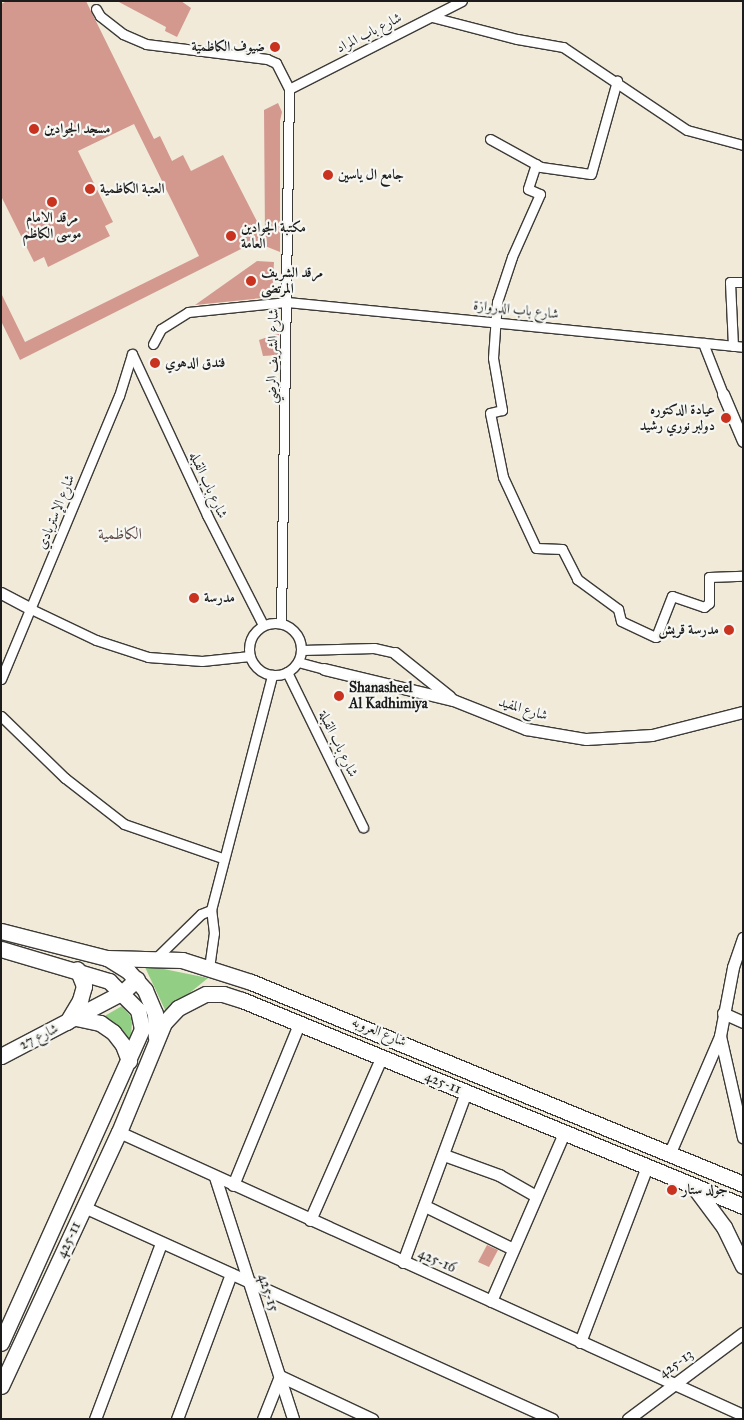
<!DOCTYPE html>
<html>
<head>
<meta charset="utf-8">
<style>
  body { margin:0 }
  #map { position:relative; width:744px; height:1420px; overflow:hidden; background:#f1ead8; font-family:"IM FELL Great Primer",Amiri,serif }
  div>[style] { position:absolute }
  .green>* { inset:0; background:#92ce83 }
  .building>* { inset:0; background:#d3998f }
  .roads { filter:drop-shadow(1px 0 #3c3b38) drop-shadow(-1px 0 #3c3b38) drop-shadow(0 1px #3c3b38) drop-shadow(0 -1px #3c3b38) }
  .pedestrian>* { height:9px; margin:-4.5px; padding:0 4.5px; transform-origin:4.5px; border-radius:4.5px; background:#fff }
  .pedestrian>.ring { margin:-4.5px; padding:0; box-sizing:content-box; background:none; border:9px solid #fff; border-radius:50% }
  .minor>* { height:11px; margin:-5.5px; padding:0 5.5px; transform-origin:5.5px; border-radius:5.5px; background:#fff }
  .tertiary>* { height:15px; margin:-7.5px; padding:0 7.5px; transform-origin:7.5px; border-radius:7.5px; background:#fff }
  .dots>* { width:14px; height:14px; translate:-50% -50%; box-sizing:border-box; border:2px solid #f6f6f2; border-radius:50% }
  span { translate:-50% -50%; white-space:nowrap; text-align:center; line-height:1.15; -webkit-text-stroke:4.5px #f6f6f2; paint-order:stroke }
  .street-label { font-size:14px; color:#1c1c1c }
  .poi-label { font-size:14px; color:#1c1c1c; font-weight:700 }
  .right { translate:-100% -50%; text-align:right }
  .left { translate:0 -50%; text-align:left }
  .quarter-label { font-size:16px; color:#5c4844 }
  .frame { position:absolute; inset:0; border:2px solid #1c1c1c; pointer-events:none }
</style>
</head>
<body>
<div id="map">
  <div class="green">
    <div style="clip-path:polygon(144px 965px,208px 978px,166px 1012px)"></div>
    <div style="clip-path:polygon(122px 1006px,132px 1018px,131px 1042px,101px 1018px)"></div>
  </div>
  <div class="building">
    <div style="clip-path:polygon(7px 1px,86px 1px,154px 139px,160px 136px,172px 161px,183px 155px,191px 171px,223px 155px,265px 237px,264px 110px,278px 103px,282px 112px,280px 121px,280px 252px,265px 246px,265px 237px,20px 360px,1px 321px,1px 293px,25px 342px,199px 256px,134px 124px,78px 151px,113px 222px,105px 226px,110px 236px,48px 267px,44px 257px,34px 262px,1px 196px,1px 4px)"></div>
    <div style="clip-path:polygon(117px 1px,181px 1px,191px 8px,177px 37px,165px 31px,166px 27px)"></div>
    <div style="clip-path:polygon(257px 261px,274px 262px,272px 297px,195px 305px)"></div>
    <div style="clip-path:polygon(279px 333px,279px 355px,263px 356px,259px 340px)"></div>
    <div style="clip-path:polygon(487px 1245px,498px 1250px,489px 1267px,478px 1262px)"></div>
  </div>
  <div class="roads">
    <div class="pedestrian">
      <div style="left:96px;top:9px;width:8px;rotate:60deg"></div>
      <div style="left:100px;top:16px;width:29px;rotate:38deg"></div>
      <div style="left:123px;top:34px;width:25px;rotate:23deg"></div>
      <div style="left:146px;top:44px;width:122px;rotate:7.1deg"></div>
      <div style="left:267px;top:59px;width:10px;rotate:24deg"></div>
      <div style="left:276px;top:63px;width:29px;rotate:63deg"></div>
      <div style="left:289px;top:89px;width:534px;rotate:90.86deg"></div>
      <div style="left:432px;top:17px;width:88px;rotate:14.5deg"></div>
      <div style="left:517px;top:39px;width:47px;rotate:9.9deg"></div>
      <div style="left:563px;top:47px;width:149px;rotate:33.8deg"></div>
      <div style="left:687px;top:130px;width:58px;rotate:15deg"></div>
      <div style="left:289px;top:89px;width:194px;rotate:-27deg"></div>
      <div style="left:490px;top:139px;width:58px;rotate:28.8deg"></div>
      <div style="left:541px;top:167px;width:50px;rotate:8deg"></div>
      <div style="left:591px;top:174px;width:97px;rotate:-74.4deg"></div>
      <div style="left:536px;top:164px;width:26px;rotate:108deg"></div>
      <div style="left:528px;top:189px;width:13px;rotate:23deg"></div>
      <div style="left:540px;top:194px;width:69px;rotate:114deg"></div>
      <div style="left:512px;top:257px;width:47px;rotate:108.4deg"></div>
      <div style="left:497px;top:302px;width:56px;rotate:94.1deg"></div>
      <div style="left:493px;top:358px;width:53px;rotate:80.2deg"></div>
      <div style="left:502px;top:410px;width:12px;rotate:166deg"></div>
      <div style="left:490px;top:413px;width:65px;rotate:78.5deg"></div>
      <div style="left:503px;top:477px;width:78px;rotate:65.1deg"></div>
      <div style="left:536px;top:548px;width:26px;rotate:2deg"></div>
      <div style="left:562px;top:549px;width:34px;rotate:63deg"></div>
      <div style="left:577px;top:579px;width:51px;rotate:36.2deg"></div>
      <div style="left:618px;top:609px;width:12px;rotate:76deg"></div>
      <div style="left:621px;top:621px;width:38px;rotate:25deg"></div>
      <div style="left:656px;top:637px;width:44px;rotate:-68.7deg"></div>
      <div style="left:672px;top:596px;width:34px;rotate:19deg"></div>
      <div style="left:704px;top:607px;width:6px;rotate:-39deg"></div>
      <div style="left:709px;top:603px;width:26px;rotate:-90deg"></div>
      <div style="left:709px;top:577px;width:34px;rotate:-2deg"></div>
      <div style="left:703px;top:343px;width:55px;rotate:68.6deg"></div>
      <div style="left:153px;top:344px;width:17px;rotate:-62deg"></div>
      <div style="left:161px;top:329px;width:32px;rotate:-32deg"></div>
      <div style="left:188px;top:312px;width:100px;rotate:-5.8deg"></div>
      <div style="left:287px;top:302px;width:458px;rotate:5.6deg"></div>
      <div style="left:733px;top:346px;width:64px;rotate:-92.7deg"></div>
      <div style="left:730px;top:282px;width:13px"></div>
      <div style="left:132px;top:354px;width:178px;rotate:65deg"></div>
      <div style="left:207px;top:515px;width:123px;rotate:63deg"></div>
      <div style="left:31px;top:609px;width:72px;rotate:25.5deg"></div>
      <div style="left:96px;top:640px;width:55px;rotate:18.1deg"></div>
      <div style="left:148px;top:657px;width:54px;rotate:4.2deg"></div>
      <div style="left:202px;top:661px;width:48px;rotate:-5.9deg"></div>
      <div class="ring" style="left:249px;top:623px;width:43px;height:43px"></div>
      <div style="left:302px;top:650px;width:72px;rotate:-1.6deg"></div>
      <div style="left:374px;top:648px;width:22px;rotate:13deg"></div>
      <div style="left:298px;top:662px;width:27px;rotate:15deg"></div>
      <div style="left:287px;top:672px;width:173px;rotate:63.9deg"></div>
      <div style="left:1px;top:679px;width:307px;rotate:-67.4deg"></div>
      <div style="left:119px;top:396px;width:44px;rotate:-72.8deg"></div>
      <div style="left:1px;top:716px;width:89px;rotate:44.1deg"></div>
      <div style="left:65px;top:778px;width:75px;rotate:37.9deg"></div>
      <div style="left:124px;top:824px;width:104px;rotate:19.1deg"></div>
      <div style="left:156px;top:958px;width:63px;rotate:-44.4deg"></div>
      <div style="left:201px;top:914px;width:11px;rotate:-22deg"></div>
      <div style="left:209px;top:968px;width:35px;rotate:-82deg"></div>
      <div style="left:214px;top:933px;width:23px;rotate:-97deg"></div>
      <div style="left:211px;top:910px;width:243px;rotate:-75.4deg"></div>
    </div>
    <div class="minor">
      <div style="left:723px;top:394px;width:51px;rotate:66.9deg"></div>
      <div style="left:1px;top:593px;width:34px;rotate:28deg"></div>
      <div style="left:395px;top:653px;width:70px;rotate:38.7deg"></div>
      <div style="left:324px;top:669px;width:133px;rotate:13.5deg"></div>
      <div style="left:453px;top:700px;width:79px;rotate:21.7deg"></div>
      <div style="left:526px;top:729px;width:61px;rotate:9.5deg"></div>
      <div style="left:586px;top:739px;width:66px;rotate:-3.5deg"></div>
      <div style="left:652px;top:735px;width:94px;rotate:-14.2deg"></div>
      <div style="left:723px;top:1013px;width:22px;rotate:24deg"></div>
      <div style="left:720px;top:1036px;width:104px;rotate:77.2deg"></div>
      <div style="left:119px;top:1132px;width:685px;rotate:24.4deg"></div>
      <div style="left:671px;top:1150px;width:124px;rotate:-66.7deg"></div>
      <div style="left:720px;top:1036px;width:70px;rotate:-79.3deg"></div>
      <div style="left:733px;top:967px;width:31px;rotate:-71deg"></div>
      <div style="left:444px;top:1155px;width:59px;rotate:20deg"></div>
      <div style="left:499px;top:1175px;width:40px;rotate:29.7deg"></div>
      <div style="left:215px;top:1177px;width:254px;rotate:72.1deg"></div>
      <div style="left:233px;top:1185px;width:174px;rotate:-67.7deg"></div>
      <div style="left:425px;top:1206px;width:98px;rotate:26deg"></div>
      <div style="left:84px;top:1207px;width:514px;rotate:24.37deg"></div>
      <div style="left:310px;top:1220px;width:177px;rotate:-66.3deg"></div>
      <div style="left:403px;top:1262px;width:181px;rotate:-69.7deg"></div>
      <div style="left:491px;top:1301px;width:183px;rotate:-66.5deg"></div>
      <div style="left:580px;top:1342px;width:187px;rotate:-69.1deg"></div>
      <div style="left:95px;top:1419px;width:188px;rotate:-69.4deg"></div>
      <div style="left:177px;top:1419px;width:155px;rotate:-69.6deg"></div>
      <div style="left:263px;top:1419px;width:46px;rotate:-68.4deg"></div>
      <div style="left:280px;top:1376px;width:102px;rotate:25.1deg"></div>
      <div style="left:628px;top:1419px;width:144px;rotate:-36.8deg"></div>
    </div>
    <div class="tertiary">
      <div style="left:1px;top:931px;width:109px;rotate:14.3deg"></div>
      <div style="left:107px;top:958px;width:75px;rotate:1.5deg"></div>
      <div style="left:182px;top:960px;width:72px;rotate:17.7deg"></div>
      <div style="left:251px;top:982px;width:532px;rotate:22.32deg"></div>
      <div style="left:1px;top:949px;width:113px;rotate:16.5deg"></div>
      <div style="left:109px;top:981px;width:41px;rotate:45deg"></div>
      <div style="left:138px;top:1010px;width:19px;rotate:78deg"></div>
      <div style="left:142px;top:1029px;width:344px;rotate:114.2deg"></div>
      <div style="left:107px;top:958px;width:25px;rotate:32deg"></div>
      <div style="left:128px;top:971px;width:25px;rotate:48deg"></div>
      <div style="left:145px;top:990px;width:25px;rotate:67deg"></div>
      <div style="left:155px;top:1013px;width:24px;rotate:88deg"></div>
      <div style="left:76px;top:1018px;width:25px;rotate:12deg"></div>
      <div style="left:100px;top:1023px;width:16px;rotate:35deg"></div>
      <div style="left:113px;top:1032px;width:16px;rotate:52deg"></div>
      <div style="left:123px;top:1045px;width:17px;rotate:69deg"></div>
      <div style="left:67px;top:1022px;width:26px;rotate:-59deg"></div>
      <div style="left:80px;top:1000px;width:15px;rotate:-74deg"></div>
      <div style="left:84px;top:986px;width:18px;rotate:-112deg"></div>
      <div style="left:1px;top:1056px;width:138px;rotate:-27.7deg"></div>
      <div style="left:123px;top:992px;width:19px;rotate:-43deg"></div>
      <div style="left:695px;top:1188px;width:49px;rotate:53.4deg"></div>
      <div style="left:724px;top:1227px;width:43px;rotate:64deg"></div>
      <div style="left:1px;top:1386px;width:280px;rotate:-65.1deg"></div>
      <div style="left:119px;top:1132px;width:118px;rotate:-67.6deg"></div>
      <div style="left:164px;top:1023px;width:21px;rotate:-47deg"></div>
      <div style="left:178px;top:1008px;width:31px;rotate:-27deg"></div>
      <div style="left:206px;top:994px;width:17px"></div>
      <div style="left:223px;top:994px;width:20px;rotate:18deg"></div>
      <div style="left:242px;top:1000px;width:542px;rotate:22.35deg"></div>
    </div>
  </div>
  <div class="dots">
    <div style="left:275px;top:47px;background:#c8321e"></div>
    <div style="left:34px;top:129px;background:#c8321e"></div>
    <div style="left:328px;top:175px;background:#c8321e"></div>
    <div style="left:90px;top:189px;background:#c8321e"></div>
    <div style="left:52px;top:202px;background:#c8321e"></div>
    <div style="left:231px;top:236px;background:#c8321e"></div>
    <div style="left:251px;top:281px;background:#c8321e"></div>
    <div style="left:155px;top:363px;background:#c8321e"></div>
    <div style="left:726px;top:418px;background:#c8321e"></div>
    <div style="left:194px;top:598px;background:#c8321e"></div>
    <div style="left:729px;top:630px;background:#c8321e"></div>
    <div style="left:339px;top:696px;background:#c8321e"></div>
    <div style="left:672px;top:1190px;background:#c8321e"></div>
  </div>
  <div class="street-label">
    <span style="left:369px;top:33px;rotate:-27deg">شارع باب المراد</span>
    <span style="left:516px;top:310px;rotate:6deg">شارع باب الدروازة</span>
    <span style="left:273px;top:356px;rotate:-89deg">شارع الشريف الرضي</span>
    <span style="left:208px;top:485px;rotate:65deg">شارع باب القبله</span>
    <span style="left:56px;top:512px;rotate:-68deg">شارع الإستربادي</span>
    <span style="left:523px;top:709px;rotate:17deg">شارع المفيد</span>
    <span style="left:338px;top:744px;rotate:64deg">شارع باب القبلة</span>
    <span style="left:379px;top:1032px;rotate:22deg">شارع العروبه</span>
    <span style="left:39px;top:1037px;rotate:-27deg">شارع 27</span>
    <span style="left:443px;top:1083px;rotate:22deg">425-11</span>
    <span style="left:69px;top:1240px;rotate:-65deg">425-11</span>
    <span style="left:437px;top:1261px;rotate:24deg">425-16</span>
    <span style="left:268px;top:1293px;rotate:72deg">425-15</span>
    <span style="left:676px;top:1364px;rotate:-36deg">425-13</span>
  </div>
  <div class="poi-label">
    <span class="right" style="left:265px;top:47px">ضيوف الكاظمية</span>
    <span class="left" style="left:44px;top:129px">مسجد الجوادين</span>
    <span class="left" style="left:338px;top:175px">جامع ال ياسين</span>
    <span class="left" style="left:100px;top:189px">العتبة الكاظمية</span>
    <span style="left:52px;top:226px">مرقد الامام<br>موسى الكاظم</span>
    <span class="left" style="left:241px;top:236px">مكتبة الجوادين<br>العامة</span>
    <span class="left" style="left:261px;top:281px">مرقد الشريف<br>المرتضى</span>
    <span class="left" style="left:165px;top:363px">فندق الدهوي</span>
    <span class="right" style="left:715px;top:418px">عيادة الدكتوره<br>دولبر نوري رشيد</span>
    <span class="left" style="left:204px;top:598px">مدرسة</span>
    <span class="right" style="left:719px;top:630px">مدرسة قريش</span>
    <span class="left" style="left:349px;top:696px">Shanasheel<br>Al Kadhimiya</span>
    <span class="left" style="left:682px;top:1190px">جولد ستار</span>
  </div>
  <div class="quarter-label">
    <span style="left:120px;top:534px">الكاظمية</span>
  </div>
  <div class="frame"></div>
</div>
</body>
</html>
